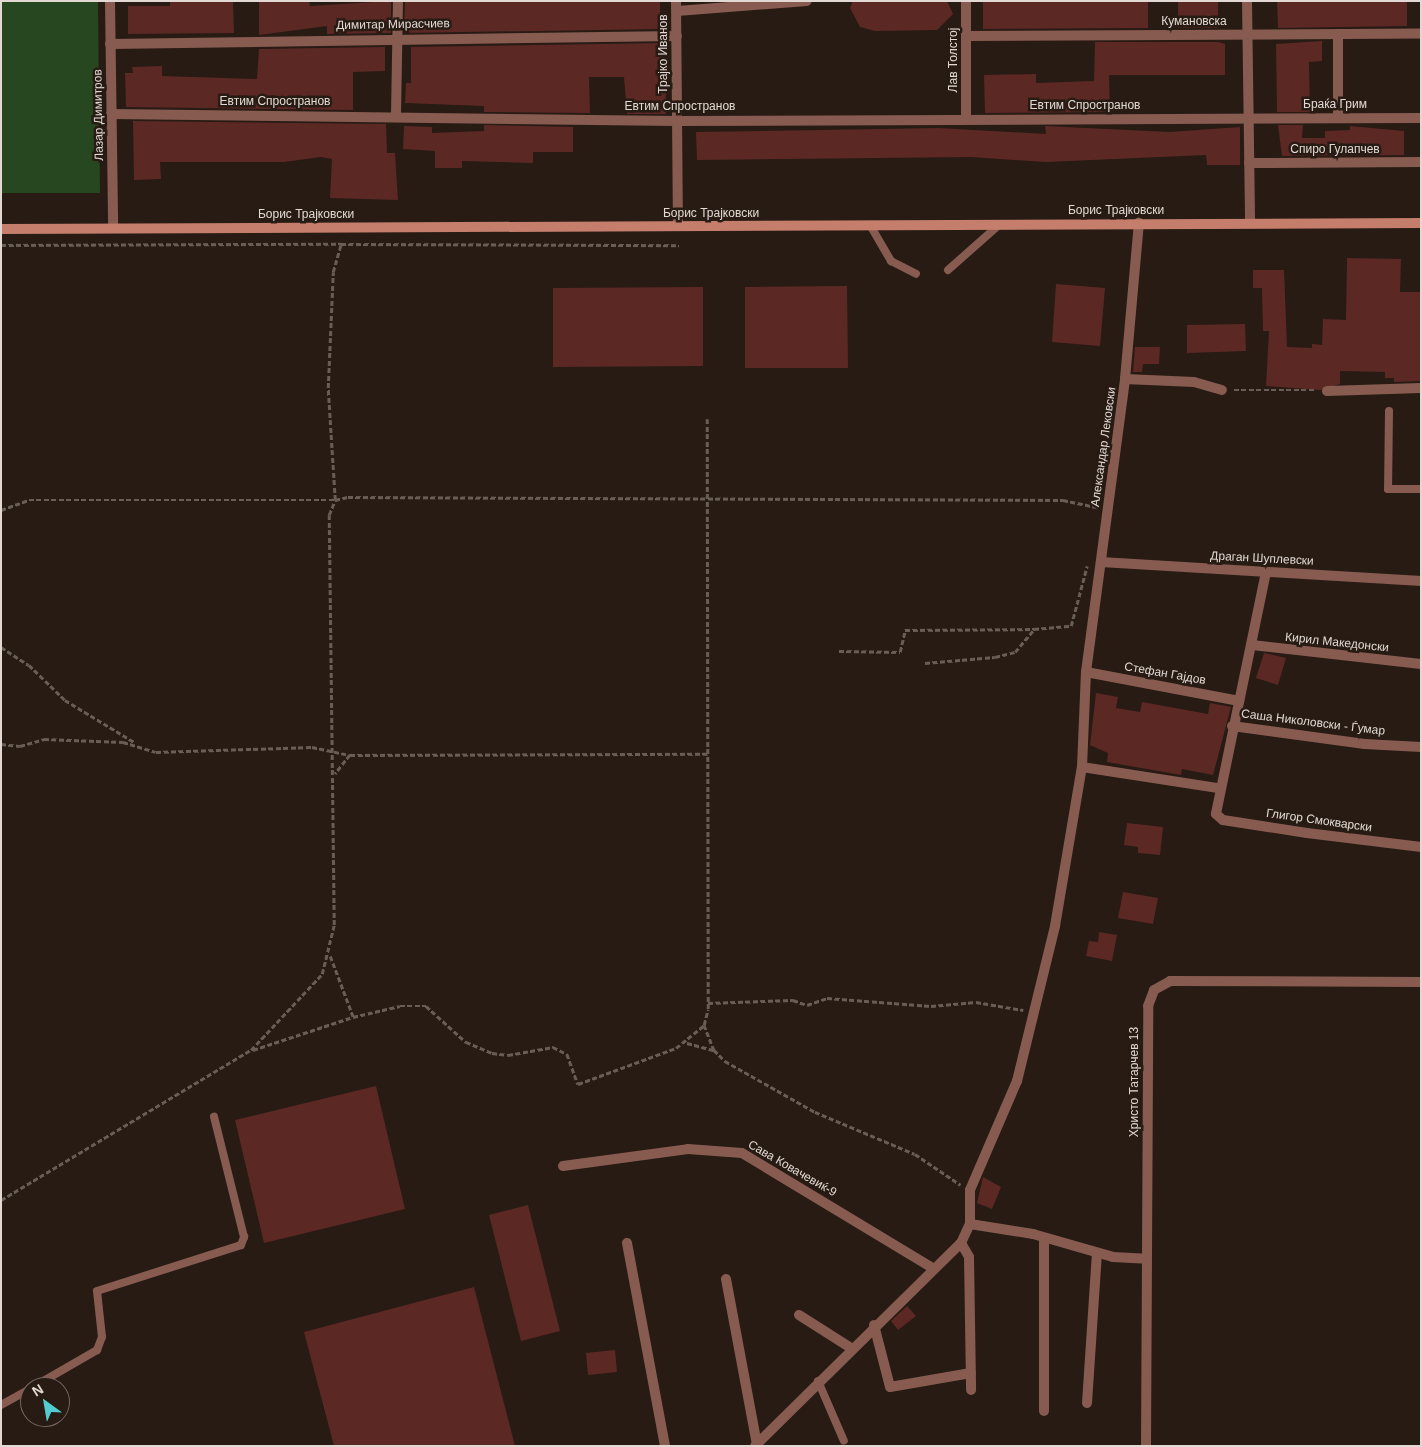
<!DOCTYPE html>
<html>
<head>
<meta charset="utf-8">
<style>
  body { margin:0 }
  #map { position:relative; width:1422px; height:1447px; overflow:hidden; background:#271b14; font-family:Helvetica,sans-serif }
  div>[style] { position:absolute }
  .green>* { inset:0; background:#274720 }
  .building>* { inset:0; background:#5c2824 }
  .path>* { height:2.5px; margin-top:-1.25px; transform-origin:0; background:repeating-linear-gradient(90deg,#685d57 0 5px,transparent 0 7.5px) }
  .lane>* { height:8px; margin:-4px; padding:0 4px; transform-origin:4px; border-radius:4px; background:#885b50 }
  .street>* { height:10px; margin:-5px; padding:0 5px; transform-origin:5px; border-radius:5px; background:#885b50 }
  .secondary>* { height:10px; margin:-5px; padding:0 5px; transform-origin:5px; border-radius:5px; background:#c57e6c }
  span { translate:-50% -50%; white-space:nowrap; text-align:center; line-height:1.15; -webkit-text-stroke:5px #271b14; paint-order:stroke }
  .street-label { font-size:12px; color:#e2d9d4 }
  .frame { position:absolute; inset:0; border:2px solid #e2d9d4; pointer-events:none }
  .north { position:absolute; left:20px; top:1377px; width:50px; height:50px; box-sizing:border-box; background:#271b14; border:1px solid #726761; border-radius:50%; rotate:328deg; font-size:14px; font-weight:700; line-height:20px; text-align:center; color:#e2d9d4 }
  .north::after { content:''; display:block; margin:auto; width:18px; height:22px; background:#52ccd0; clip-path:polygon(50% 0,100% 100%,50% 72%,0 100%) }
</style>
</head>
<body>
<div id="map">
  <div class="green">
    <div style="clip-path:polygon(1px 1px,98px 1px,100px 193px,1px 193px)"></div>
  </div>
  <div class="building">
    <div style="clip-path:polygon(170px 1px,233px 1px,234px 33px,128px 34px,128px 6px,170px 6px)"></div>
    <div style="clip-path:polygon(259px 1px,309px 1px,310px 6px,391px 1px,391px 33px,327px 34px,327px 26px,259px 35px)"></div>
    <div style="clip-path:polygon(405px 1px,660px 1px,660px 29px,404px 33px)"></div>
    <div style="clip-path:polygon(853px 1px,947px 1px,953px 14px,937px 30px,875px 31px,860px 27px,850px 8px)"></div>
    <div style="clip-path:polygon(983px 1px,1148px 2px,1148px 28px,983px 29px)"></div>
    <div style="clip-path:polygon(1178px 1px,1218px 1px,1218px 28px,1178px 28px)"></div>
    <div style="clip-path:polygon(1277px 1px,1407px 1px,1407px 26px,1278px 28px)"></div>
    <div style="clip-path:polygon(1322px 41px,1322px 61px,1309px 62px,1310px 112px,1277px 112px,1276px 44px)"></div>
    <div style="clip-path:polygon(1095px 42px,1218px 42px,1225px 44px,1225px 75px,1109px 75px,1110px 112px,985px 113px,984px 75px,1036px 74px,1036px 83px,1094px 81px)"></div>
    <div style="clip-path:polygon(665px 43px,666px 114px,627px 114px,624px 77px,589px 77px,590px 113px,484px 112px,484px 106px,405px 103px,406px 83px,411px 83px,411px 47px)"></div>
    <div style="clip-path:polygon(385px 47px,385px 71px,353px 72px,353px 110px,126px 107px,125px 73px,133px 73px,132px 67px,162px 66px,162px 76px,257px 79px,259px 49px)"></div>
    <div style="clip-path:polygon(133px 121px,386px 124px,387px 153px,395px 153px,398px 200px,330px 198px,332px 159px,321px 157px,284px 162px,160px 162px,161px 179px,134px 180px)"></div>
    <div style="clip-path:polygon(484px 125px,573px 127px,573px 152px,533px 152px,533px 163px,462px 161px,462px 168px,435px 168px,435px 151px,403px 149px,404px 126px,432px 127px,432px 133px,484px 131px)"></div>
    <div style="clip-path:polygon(1278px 125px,1303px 125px,1302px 138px,1325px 138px,1325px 131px,1350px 130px,1350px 126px,1404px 131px,1404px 155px,1282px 156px)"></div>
    <div style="clip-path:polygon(1045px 126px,1170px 132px,1240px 127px,1240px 165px,1207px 165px,1206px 155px,1046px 162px,971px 157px,697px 160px,696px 132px,938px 128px,1046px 134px)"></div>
    <div style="clip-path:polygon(1347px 258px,1401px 259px,1400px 292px,1421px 292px,1421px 381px,1394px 382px,1394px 378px,1385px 378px,1385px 372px,1340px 371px,1340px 384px,1320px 390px,1266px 386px,1269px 331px,1263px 331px,1262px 288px,1253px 288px,1253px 270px,1284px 270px,1287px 347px,1312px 348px,1312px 344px,1322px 345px,1323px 319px,1346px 320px)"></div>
    <div style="clip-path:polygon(1056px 284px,1105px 288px,1100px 346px,1052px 342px)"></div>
    <div style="clip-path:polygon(847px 286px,848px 368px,745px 368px,745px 287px)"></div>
    <div style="clip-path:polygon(703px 287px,703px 366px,553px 367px,553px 288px)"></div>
    <div style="clip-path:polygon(1245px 324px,1246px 351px,1187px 353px,1187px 325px)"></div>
    <div style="clip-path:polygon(1135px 347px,1160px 347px,1159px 364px,1143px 364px,1142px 372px,1133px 372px)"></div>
    <div style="clip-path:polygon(1264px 653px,1286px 658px,1278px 685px,1256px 678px)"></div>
    <div style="clip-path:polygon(1096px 693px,1118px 697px,1116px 708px,1140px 712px,1142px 702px,1208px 714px,1210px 703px,1231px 707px,1213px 775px,1182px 769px,1181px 775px,1107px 762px,1108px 753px,1090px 745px)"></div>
    <div style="clip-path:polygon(1127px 823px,1163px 827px,1160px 855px,1138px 853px,1138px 847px,1124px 845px)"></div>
    <div style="clip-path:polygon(1123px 892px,1158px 898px,1153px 924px,1118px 918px)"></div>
    <div style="clip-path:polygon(1099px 932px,1117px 935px,1112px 961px,1086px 956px,1089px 941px,1098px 942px)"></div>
    <div style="clip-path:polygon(376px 1086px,405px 1209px,264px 1243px,235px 1120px)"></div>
    <div style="clip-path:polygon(983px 1177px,1001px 1187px,992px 1209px,977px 1203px)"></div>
    <div style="clip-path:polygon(528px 1205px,560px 1331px,521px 1341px,489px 1215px)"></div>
    <div style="clip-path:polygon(474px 1287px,515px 1446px,334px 1446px,304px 1332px)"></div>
    <div style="clip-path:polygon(907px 1306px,916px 1316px,898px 1330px,891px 1321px)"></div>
    <div style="clip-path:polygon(615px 1350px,617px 1372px,588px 1375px,586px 1353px)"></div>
  </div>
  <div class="path">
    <div style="left:1px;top:245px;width:340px;rotate:-0.2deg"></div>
    <div style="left:1234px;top:390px;width:82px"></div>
    <div style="left:1px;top:510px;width:30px;rotate:-20deg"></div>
    <div style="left:29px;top:500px;width:306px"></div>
    <div style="left:335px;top:500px;width:112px;rotate:-93.6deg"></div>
    <div style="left:328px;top:388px;width:116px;rotate:-87.5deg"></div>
    <div style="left:333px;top:272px;width:29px;rotate:-74deg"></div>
    <div style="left:341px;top:244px;width:338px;rotate:0.2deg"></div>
    <div style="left:1px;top:647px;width:33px;rotate:33deg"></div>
    <div style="left:29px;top:665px;width:50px;rotate:44.2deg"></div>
    <div style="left:65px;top:700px;width:81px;rotate:31.3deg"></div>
    <div style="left:839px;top:651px;width:61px;rotate:0.9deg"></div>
    <div style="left:900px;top:652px;width:23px;rotate:-77deg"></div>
    <div style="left:905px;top:630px;width:129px;rotate:-0.4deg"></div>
    <div style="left:925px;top:663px;width:70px;rotate:-4.9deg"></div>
    <div style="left:995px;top:657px;width:21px;rotate:-14deg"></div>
    <div style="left:1015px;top:652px;width:30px;rotate:-50deg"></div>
    <div style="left:1034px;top:629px;width:37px;rotate:-5deg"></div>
    <div style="left:1071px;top:626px;width:62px;rotate:-75.1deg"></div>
    <div style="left:1px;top:744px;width:19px;rotate:6deg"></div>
    <div style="left:20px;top:746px;width:25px;rotate:-16deg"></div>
    <div style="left:44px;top:739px;width:79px;rotate:2.2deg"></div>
    <div style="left:123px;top:742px;width:34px;rotate:17deg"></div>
    <div style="left:156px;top:752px;width:156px;rotate:-1.8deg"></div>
    <div style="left:312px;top:747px;width:39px;rotate:12deg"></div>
    <div style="left:350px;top:755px;width:24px;rotate:128deg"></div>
    <div style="left:350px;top:755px;width:358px;rotate:-0.2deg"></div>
    <div style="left:708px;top:1003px;width:85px;rotate:-2deg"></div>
    <div style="left:793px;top:1000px;width:15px;rotate:20deg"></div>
    <div style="left:807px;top:1005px;width:21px;rotate:-19deg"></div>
    <div style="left:827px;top:998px;width:104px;rotate:4.4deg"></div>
    <div style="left:931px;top:1006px;width:45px;rotate:-5.1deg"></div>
    <div style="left:976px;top:1002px;width:48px;rotate:9.7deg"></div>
    <div style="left:353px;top:1017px;width:48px;rotate:-13.2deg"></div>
    <div style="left:400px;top:1006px;width:26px"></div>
    <div style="left:426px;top:1006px;width:54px;rotate:42deg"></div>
    <div style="left:466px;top:1042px;width:28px;rotate:23deg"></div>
    <div style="left:492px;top:1053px;width:16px;rotate:7deg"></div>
    <div style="left:508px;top:1055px;width:46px;rotate:-10.1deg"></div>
    <div style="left:553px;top:1047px;width:16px;rotate:27deg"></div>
    <div style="left:567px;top:1054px;width:32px;rotate:70deg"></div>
    <div style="left:578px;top:1084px;width:104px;rotate:-20.2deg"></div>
    <div style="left:676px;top:1048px;width:36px;rotate:-39deg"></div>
    <div style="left:704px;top:1025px;width:16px;rotate:-76deg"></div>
    <div style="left:708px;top:1009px;width:590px;rotate:-90.1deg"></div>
    <div style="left:704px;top:1025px;width:27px;rotate:68deg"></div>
    <div style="left:714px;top:1050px;width:16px;rotate:45deg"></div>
    <div style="left:725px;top:1061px;width:103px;rotate:29.5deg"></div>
    <div style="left:815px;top:1112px;width:108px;rotate:22.8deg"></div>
    <div style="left:915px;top:1154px;width:55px;rotate:34deg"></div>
    <div style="left:687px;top:1043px;width:28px;rotate:15deg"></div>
    <div style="left:253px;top:1050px;width:105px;rotate:-18.3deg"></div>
    <div style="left:353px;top:1017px;width:65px;rotate:-110.7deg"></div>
    <div style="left:1px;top:1200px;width:292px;rotate:-31deg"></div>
    <div style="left:251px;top:1050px;width:104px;rotate:-46.9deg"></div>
    <div style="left:322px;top:974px;width:50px;rotate:-76.2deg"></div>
    <div style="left:334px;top:925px;width:410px;rotate:-90.7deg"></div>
    <div style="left:329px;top:515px;width:16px;rotate:-68deg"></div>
    <div style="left:335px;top:500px;width:13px;rotate:-13deg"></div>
    <div style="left:348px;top:497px;width:715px;rotate:0.24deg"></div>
    <div style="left:1063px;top:500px;width:35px;rotate:12deg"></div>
  </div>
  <div class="lane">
    <div style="left:870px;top:225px;width:42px;rotate:59.7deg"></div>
    <div style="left:891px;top:261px;width:28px;rotate:27deg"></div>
    <div style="left:948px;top:270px;width:69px;rotate:-41.5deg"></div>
    <div style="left:1389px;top:411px;width:78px;rotate:90.7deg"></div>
    <div style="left:1388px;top:489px;width:33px"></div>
    <div style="left:818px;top:1381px;width:65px;rotate:66.6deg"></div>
    <div style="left:33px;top:1387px;width:74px;rotate:-30deg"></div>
    <div style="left:97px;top:1350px;width:14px;rotate:-69deg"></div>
    <div style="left:102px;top:1337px;width:46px;rotate:-96.2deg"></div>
    <div style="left:97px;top:1291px;width:151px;rotate:-17.7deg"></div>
    <div style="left:241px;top:1245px;width:9px;rotate:-69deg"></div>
    <div style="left:244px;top:1237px;width:124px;rotate:-104deg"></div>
    <div style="left:1px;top:1405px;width:33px;rotate:-29deg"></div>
  </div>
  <div class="street">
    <div style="left:110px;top:1px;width:227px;rotate:89.2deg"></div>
    <div style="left:676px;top:1px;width:225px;rotate:89.5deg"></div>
    <div style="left:1247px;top:1px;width:222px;rotate:89.2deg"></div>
    <div style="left:677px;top:11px;width:130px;rotate:-4.4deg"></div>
    <div style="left:1338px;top:34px;width:83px;rotate:90deg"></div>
    <div style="left:967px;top:36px;width:454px;rotate:-0.3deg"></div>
    <div style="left:110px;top:44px;width:567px;rotate:-0.81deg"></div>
    <div style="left:111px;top:114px;width:566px;rotate:0.71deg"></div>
    <div style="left:677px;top:121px;width:744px;rotate:-0.23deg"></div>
    <div style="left:396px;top:115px;width:114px;rotate:-89deg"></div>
    <div style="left:966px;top:119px;width:118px;rotate:-90deg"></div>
    <div style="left:1249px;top:163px;width:172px;rotate:-0.3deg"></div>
    <div style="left:1125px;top:379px;width:69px;rotate:2.5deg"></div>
    <div style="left:1194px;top:382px;width:29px;rotate:16deg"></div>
    <div style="left:1327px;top:391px;width:94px;rotate:-1.8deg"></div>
    <div style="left:1101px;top:562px;width:321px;rotate:3.4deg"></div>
    <div style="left:1266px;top:572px;width:247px;rotate:101.7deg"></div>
    <div style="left:1216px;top:814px;width:9px;rotate:41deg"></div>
    <div style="left:1223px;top:820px;width:85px;rotate:8.8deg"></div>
    <div style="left:1307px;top:833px;width:115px;rotate:7deg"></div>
    <div style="left:1252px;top:645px;width:170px;rotate:6.4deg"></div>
    <div style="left:1086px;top:672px;width:156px;rotate:10.7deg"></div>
    <div style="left:1232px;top:726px;width:134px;rotate:7.7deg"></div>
    <div style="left:1365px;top:744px;width:56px;rotate:3.1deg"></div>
    <div style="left:1082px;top:767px;width:138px;rotate:8.8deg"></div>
    <div style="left:563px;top:1166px;width:126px;rotate:-7.7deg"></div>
    <div style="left:688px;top:1149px;width:54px;rotate:4.2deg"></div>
    <div style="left:742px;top:1153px;width:223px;rotate:31.1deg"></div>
    <div style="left:970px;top:1224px;width:64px;rotate:9deg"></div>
    <div style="left:1033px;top:1234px;width:83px;rotate:16deg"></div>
    <div style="left:1113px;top:1257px;width:33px;rotate:3deg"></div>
    <div style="left:627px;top:1243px;width:207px;rotate:79.4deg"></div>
    <div style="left:961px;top:1243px;width:16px;rotate:60deg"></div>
    <div style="left:969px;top:1257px;width:133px;rotate:89.1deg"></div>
    <div style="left:726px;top:1279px;width:168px;rotate:79.4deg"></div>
    <div style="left:799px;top:1315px;width:62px;rotate:32.4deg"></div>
    <div style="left:874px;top:1325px;width:64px;rotate:75.5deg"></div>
    <div style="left:890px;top:1387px;width:82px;rotate:-9.8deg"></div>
    <div style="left:1087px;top:1403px;width:150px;rotate:-86.2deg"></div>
    <div style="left:1044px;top:1411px;width:173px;rotate:-90deg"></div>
    <div style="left:755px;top:1446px;width:289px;rotate:-44.6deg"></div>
    <div style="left:961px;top:1243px;width:21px;rotate:-65deg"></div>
    <div style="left:970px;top:1224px;width:34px;rotate:-90deg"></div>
    <div style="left:970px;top:1190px;width:119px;rotate:-66.7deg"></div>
    <div style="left:1017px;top:1081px;width:160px;rotate:-76.2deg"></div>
    <div style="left:1055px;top:926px;width:161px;rotate:-80.4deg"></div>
    <div style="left:1082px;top:767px;width:95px;rotate:-87.6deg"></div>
    <div style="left:1086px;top:672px;width:296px;rotate:-82.4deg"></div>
    <div style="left:1125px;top:379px;width:157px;rotate:-84.9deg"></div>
    <div style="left:1146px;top:1446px;width:440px;rotate:-89.7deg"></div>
    <div style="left:1148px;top:1006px;width:17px;rotate:-69deg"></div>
    <div style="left:1154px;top:990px;width:18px;rotate:-29deg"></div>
    <div style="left:1170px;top:981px;width:251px;rotate:0.2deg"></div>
  </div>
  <div class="secondary">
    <div style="left:1px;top:229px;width:1420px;rotate:-0.24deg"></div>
  </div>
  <div class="street-label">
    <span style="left:1194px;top:22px">Кумановска</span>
    <span style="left:393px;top:25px;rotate:-1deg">Димитар Мирасчиев</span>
    <span style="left:664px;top:54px;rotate:-90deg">Трајко Иванов</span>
    <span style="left:954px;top:60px;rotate:-90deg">Лав Толстој</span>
    <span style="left:275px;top:102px">Евтим Спространов</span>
    <span style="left:1335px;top:105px">Браќа Грим</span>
    <span style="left:1085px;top:106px">Евтим Спространов</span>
    <span style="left:680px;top:107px">Евтим Спространов</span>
    <span style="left:99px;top:115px;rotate:-91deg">Лазар Димитров</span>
    <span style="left:1335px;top:150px">Спиро Гулапчев</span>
    <span style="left:1116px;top:211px">Борис Трајковски</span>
    <span style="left:711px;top:214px">Борис Трајковски</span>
    <span style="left:306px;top:215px">Борис Трајковски</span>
    <span style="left:1104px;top:447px;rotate:-82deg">Александар Лековски</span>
    <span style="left:1262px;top:559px;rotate:3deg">Драган Шуплевски</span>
    <span style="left:1337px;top:643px;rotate:6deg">Кирил Македонски</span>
    <span style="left:1165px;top:674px;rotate:10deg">Стефан Гајдов</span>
    <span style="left:1313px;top:723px;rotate:7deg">Саша Николовски - Ѓумар</span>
    <span style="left:1319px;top:821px;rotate:8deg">Глигор Смокварски</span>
    <span style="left:1135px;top:1082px;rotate:-90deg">Христо Татарчев 13</span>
    <span style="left:792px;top:1169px;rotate:30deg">Сава Ковачевиќ-9</span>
  </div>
  <div class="frame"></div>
  <div class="north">N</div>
</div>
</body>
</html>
